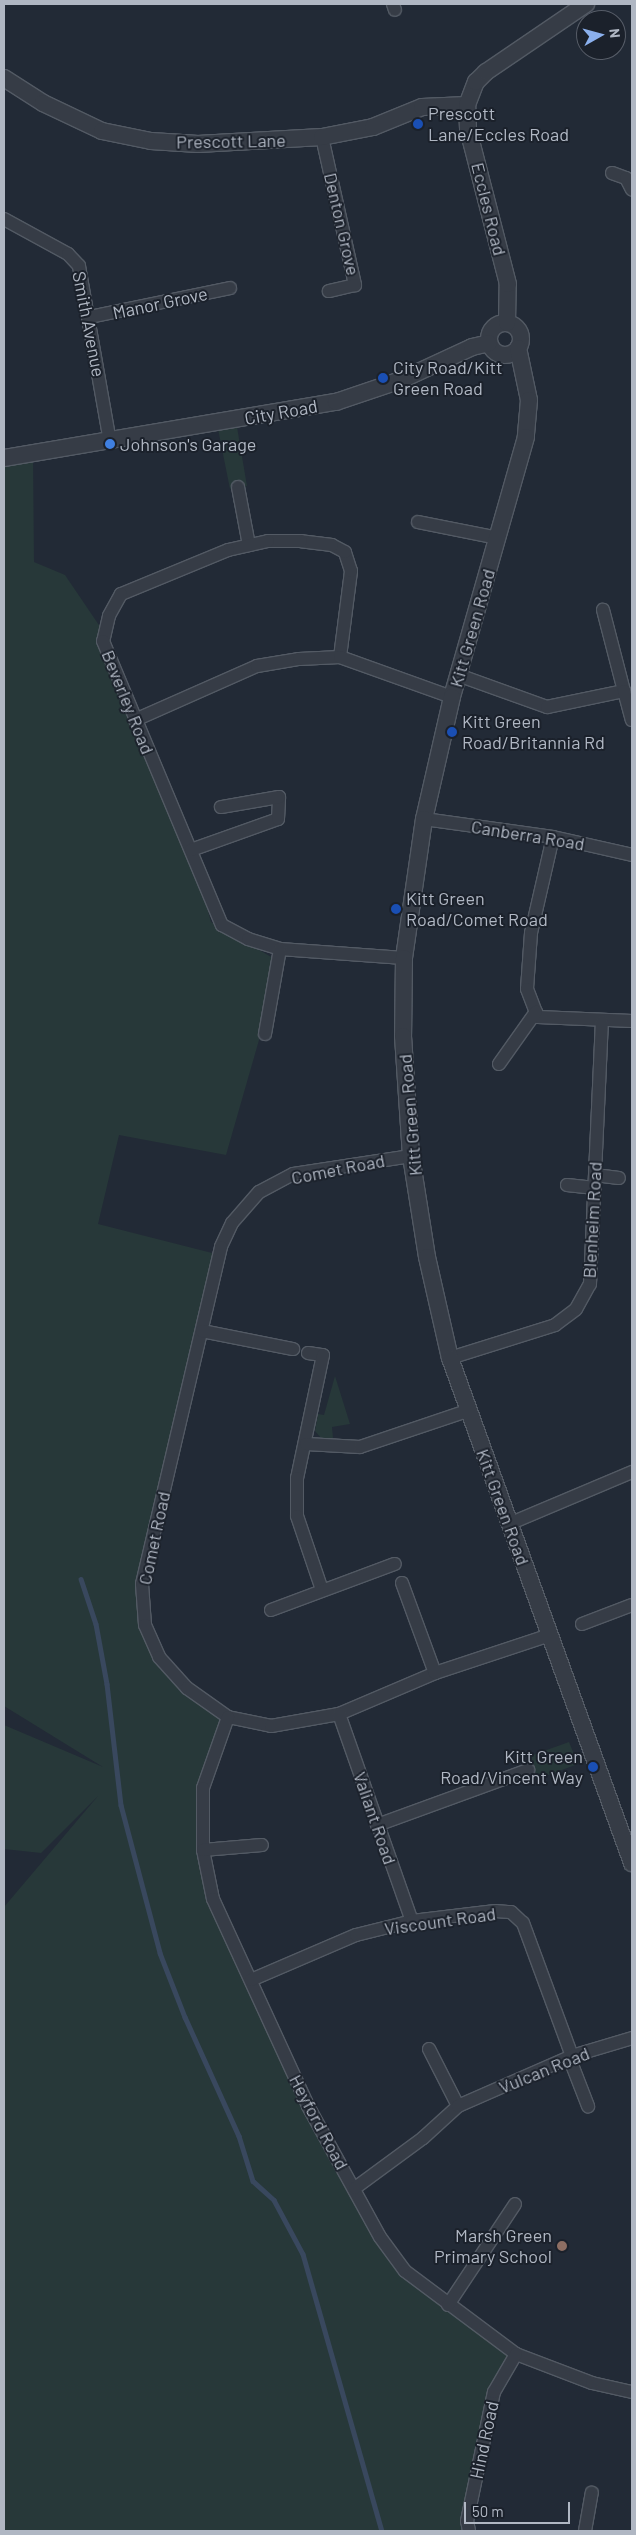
<!DOCTYPE html>
<html>
<head>
<meta charset="utf-8">
<style>
  body { margin:0 }
  #map { position:relative; width:636px; height:2535px; overflow:hidden; background:#222a36; font-family:Barlow,sans-serif }
  div>[style] { position:absolute }
  .green>* { inset:0; background:#273839 }
  .stream>* { height:4.5px; margin:-2.25px; padding:0 2.25px; transform-origin:2.25px; border-radius:2.25px; background:#39485e }
  .roads { filter:drop-shadow(1px 0 #535a64) drop-shadow(-1px 0 #535a64) drop-shadow(0 1px #535a64) drop-shadow(0 -1px #535a64) }
  .minor>* { height:12px; margin:-6px; padding:0 6px; transform-origin:6px; border-radius:6px; background:#363c46 }
  .tertiary>* { height:16px; margin:-8px; padding:0 8px; transform-origin:8px; border-radius:8px; background:#363c46 }
  .tertiary>.ring { margin:-8px; padding:0; box-sizing:content-box; background:none; border:16px solid #363c46; border-radius:50% }
  .dots>* { width:14px; height:14px; translate:-50% -50%; box-sizing:border-box; border:2px solid #1b212b; border-radius:50% }
  span { translate:-50% -50%; white-space:nowrap; text-align:center; line-height:1.15; -webkit-text-stroke:4px #1b212b; paint-order:stroke }
  .poi-label { font-size:18px; color:#b0b7c3 }
  .left { translate:0 -50%; text-align:left }
  .right { translate:-100% -50%; text-align:right }
  .street-label { font-size:18px; color:#b0b7c3 }
  .frame { position:absolute; inset:0; border:5px solid #b0b7c3; pointer-events:none }
  .north { position:absolute; left:576px; top:10px; width:50px; height:50px; box-sizing:border-box; background:#1b212b; border:1px solid #575d68; border-radius:50%; rotate:83deg; font-size:14px; font-weight:700; line-height:20px; text-align:center; color:#b0b7c3 }
  .north::after { content:''; display:block; margin:auto; width:18px; height:22px; background:#8bb0ed; clip-path:polygon(50% 0,100% 100%,50% 72%,0 100%) }
  .scale { position:absolute; left:464px; top:2502px; width:106px; height:22px; box-sizing:border-box; border:2px solid #b0b7c3; border-top:0; padding-left:6px; font-size:15px; line-height:18px; white-space:nowrap; color:#b0b7c3; -webkit-text-stroke:4px #1b212b; paint-order:stroke }
</style>
</head>
<body>
<div id="map">
  <div class="green">
    <div style="clip-path:polygon(236px 421px,247px 486px,230px 489px,217px 424px)"></div>
    <div style="clip-path:polygon(33px 453px,34px 562px,65px 575px,105px 634px,191px 850px,211px 922px,273px 958px,259px 1040px,226px 1155px,119px 1135px,98px 1224px,220px 1255px,142px 1584px,159px 1657px,228px 1717px,203px 1788px,213px 1899px,355px 2188px,405px 2271px,516px 2354px,494px 2392px,469px 2531px,4px 2531px,4px 1907px,98px 1796px,41px 1853px,4px 1849px,4px 1725px,103px 1767px,4px 1706px,4px 458px)"></div>
    <div style="clip-path:polygon(335px 1376px,350px 1424px,332px 1427px,333px 1438px,321px 1438px,315px 1431px,318px 1414px,324px 1415px)"></div>
    <div style="clip-path:polygon(569px 1742px,578px 1764px,535px 1780px,527px 1757px)"></div>
  </div>
  <div class="stream">
    <div style="left:81px;top:1579px;width:47px;rotate:71.6deg"></div>
    <div style="left:96px;top:1624px;width:61px;rotate:79.6deg"></div>
    <div style="left:107px;top:1684px;width:122px;rotate:83.4deg"></div>
    <div style="left:121px;top:1805px;width:153px;rotate:75.2deg"></div>
    <div style="left:160px;top:1953px;width:69px;rotate:68.7deg"></div>
    <div style="left:185px;top:2017px;width:131px;rotate:65.6deg"></div>
    <div style="left:239px;top:2136px;width:47px;rotate:72.7deg"></div>
    <div style="left:253px;top:2181px;width:28px;rotate:42deg"></div>
    <div style="left:274px;top:2200px;width:61px;rotate:61.8deg"></div>
    <div style="left:303px;top:2254px;width:288px;rotate:74.1deg"></div>
  </div>
  <div class="roads">
    <div class="minor">
      <div style="left:393px;top:4px;width:6px;rotate:72deg"></div>
      <div style="left:322px;top:137px;width:152px;rotate:77.4deg"></div>
      <div style="left:355px;top:285px;width:27px;rotate:167deg"></div>
      <div style="left:612px;top:173px;width:15px;rotate:20deg"></div>
      <div style="left:626px;top:178px;width:13px;rotate:63deg"></div>
      <div style="left:4px;top:219px;width:73px;rotate:28.7deg"></div>
      <div style="left:68px;top:254px;width:16px;rotate:47deg"></div>
      <div style="left:79px;top:266px;width:178px;rotate:80deg"></div>
      <div style="left:90px;top:317px;width:143px;rotate:-11.7deg"></div>
      <div style="left:238px;top:487px;width:59px;rotate:79.3deg"></div>
      <div style="left:418px;top:522px;width:82px;rotate:11.3deg"></div>
      <div style="left:340px;top:657px;width:87px;rotate:-82.7deg"></div>
      <div style="left:351px;top:571px;width:20px;rotate:-108deg"></div>
      <div style="left:345px;top:552px;width:15px;rotate:-152deg"></div>
      <div style="left:332px;top:545px;width:31px;rotate:-173deg"></div>
      <div style="left:301px;top:541px;width:33px;rotate:180deg"></div>
      <div style="left:268px;top:541px;width:41px;rotate:167.3deg"></div>
      <div style="left:228px;top:550px;width:116px;rotate:157.6deg"></div>
      <div style="left:121px;top:594px;width:25px;rotate:119deg"></div>
      <div style="left:109px;top:616px;width:26px;rotate:103deg"></div>
      <div style="left:103px;top:641px;width:308px;rotate:67.3deg"></div>
      <div style="left:222px;top:925px;width:30px;rotate:28deg"></div>
      <div style="left:248px;top:939px;width:34px;rotate:17deg"></div>
      <div style="left:280px;top:949px;width:124px;rotate:4.2deg"></div>
      <div style="left:458px;top:675px;width:95px;rotate:19.8deg"></div>
      <div style="left:547px;top:707px;width:79px;rotate:-11.7deg"></div>
      <div style="left:624px;top:691px;width:84px;rotate:-104.5deg"></div>
      <div style="left:624px;top:691px;width:30px;rotate:75deg"></div>
      <div style="left:135px;top:720px;width:133px;rotate:-23.9deg"></div>
      <div style="left:257px;top:666px;width:43px;rotate:-9.5deg"></div>
      <div style="left:299px;top:659px;width:41px;rotate:-2.8deg"></div>
      <div style="left:340px;top:657px;width:119px;rotate:19.7deg"></div>
      <div style="left:424px;top:819px;width:130px;rotate:7.9deg"></div>
      <div style="left:553px;top:837px;width:81px;rotate:12.8deg"></div>
      <div style="left:553px;top:837px;width:98px;rotate:102.9deg"></div>
      <div style="left:531px;top:933px;width:56px;rotate:94.1deg"></div>
      <div style="left:527px;top:989px;width:30px;rotate:69deg"></div>
      <div style="left:538px;top:1017px;width:94px;rotate:2.4deg"></div>
      <div style="left:191px;top:850px;width:92px;rotate:-19.6deg"></div>
      <div style="left:278px;top:819px;width:22px;rotate:-87deg"></div>
      <div style="left:279px;top:797px;width:59px;rotate:170.2deg"></div>
      <div style="left:265px;top:1034px;width:86px;rotate:-80deg"></div>
      <div style="left:499px;top:1064px;width:64px;rotate:-54.6deg"></div>
      <div style="left:411px;top:1156px;width:119px;rotate:171.3deg"></div>
      <div style="left:293px;top:1174px;width:38px;rotate:152deg"></div>
      <div style="left:259px;top:1192px;width:41px;rotate:131.1deg"></div>
      <div style="left:232px;top:1223px;width:26px;rotate:115deg"></div>
      <div style="left:221px;top:1247px;width:346px;rotate:103.2deg"></div>
      <div style="left:142px;top:1584px;width:41px;rotate:85.8deg"></div>
      <div style="left:145px;top:1625px;width:35px;rotate:66deg"></div>
      <div style="left:159px;top:1657px;width:42px;rotate:47.9deg"></div>
      <div style="left:187px;top:1688px;width:50px;rotate:35.3deg"></div>
      <div style="left:228px;top:1717px;width:44px;rotate:11.8deg"></div>
      <div style="left:271px;top:1726px;width:69px;rotate:-10deg"></div>
      <div style="left:339px;top:1714px;width:104px;rotate:-23.1deg"></div>
      <div style="left:435px;top:1673px;width:121px;rotate:-18.3deg"></div>
      <div style="left:595px;top:1175px;width:24px;rotate:7deg"></div>
      <div style="left:567px;top:1185px;width:28px;rotate:6deg"></div>
      <div style="left:202px;top:1331px;width:93px;rotate:11.2deg"></div>
      <div style="left:308px;top:1353px;width:15px;rotate:8deg"></div>
      <div style="left:323px;top:1355px;width:126px;rotate:101.9deg"></div>
      <div style="left:297px;top:1478px;width:38px;rotate:90deg"></div>
      <div style="left:297px;top:1516px;width:78px;rotate:71.3deg"></div>
      <div style="left:450px;top:1358px;width:110px;rotate:-17.4deg"></div>
      <div style="left:555px;top:1325px;width:26px;rotate:-37deg"></div>
      <div style="left:576px;top:1309px;width:29px;rotate:-61deg"></div>
      <div style="left:590px;top:1284px;width:263px;rotate:-87.4deg"></div>
      <div style="left:306px;top:1444px;width:54px;rotate:3.2deg"></div>
      <div style="left:360px;top:1447px;width:113px;rotate:-18.6deg"></div>
      <div style="left:509px;top:1524px;width:134px;rotate:-22.9deg"></div>
      <div style="left:402px;top:1583px;width:96px;rotate:69.9deg"></div>
      <div style="left:271px;top:1610px;width:132px;rotate:-20.4deg"></div>
      <div style="left:582px;top:1624px;width:53px;rotate:-20.8deg"></div>
      <div style="left:339px;top:1714px;width:219px;rotate:70.6deg"></div>
      <div style="left:228px;top:1717px;width:75px;rotate:109.4deg"></div>
      <div style="left:203px;top:1788px;width:62px;rotate:90deg"></div>
      <div style="left:203px;top:1850px;width:50px;rotate:78.5deg"></div>
      <div style="left:213px;top:1899px;width:228px;rotate:65.3deg"></div>
      <div style="left:308px;top:2106px;width:149px;rotate:61.2deg"></div>
      <div style="left:380px;top:2237px;width:42px;rotate:53.7deg"></div>
      <div style="left:405px;top:2271px;width:139px;rotate:36.8deg"></div>
      <div style="left:516px;top:2354px;width:81px;rotate:20.9deg"></div>
      <div style="left:592px;top:2383px;width:41px;rotate:12.7deg"></div>
      <div style="left:377px;top:1825px;width:161px;rotate:-20deg"></div>
      <div style="left:203px;top:1850px;width:59px;rotate:-4.8deg"></div>
      <div style="left:251px;top:1980px;width:114px;rotate:-23.2deg"></div>
      <div style="left:356px;top:1935px;width:58px;rotate:-14deg"></div>
      <div style="left:412px;top:1921px;width:84px;rotate:-6.9deg"></div>
      <div style="left:495px;top:1911px;width:16px;rotate:4deg"></div>
      <div style="left:511px;top:1912px;width:16px;rotate:43deg"></div>
      <div style="left:523px;top:1923px;width:142px;rotate:69.8deg"></div>
      <div style="left:429px;top:2049px;width:64px;rotate:63deg"></div>
      <div style="left:569px;top:2057px;width:53px;rotate:68.8deg"></div>
      <div style="left:355px;top:2188px;width:84px;rotate:-36.3deg"></div>
      <div style="left:423px;top:2138px;width:47px;rotate:-42.4deg"></div>
      <div style="left:458px;top:2106px;width:124px;rotate:-23.7deg"></div>
      <div style="left:572px;top:2056px;width:63px;rotate:-16.7deg"></div>
      <div style="left:448px;top:2305px;width:121px;rotate:-56.4deg"></div>
      <div style="left:469px;top:2531px;width:10px;rotate:-101deg"></div>
      <div style="left:467px;top:2521px;width:132px;rotate:-78.2deg"></div>
      <div style="left:494px;top:2392px;width:44px;rotate:-59.9deg"></div>
      <div style="left:585px;top:2531px;width:39px;rotate:-80deg"></div>
    </div>
    <div class="tertiary">
      <div style="left:4px;top:78px;width:46px;rotate:32.7deg"></div>
      <div style="left:43px;top:103px;width:65px;rotate:25.4deg"></div>
      <div style="left:102px;top:131px;width:50px;rotate:11.5deg"></div>
      <div style="left:151px;top:141px;width:47px;rotate:3.7deg"></div>
      <div style="left:198px;top:144px;width:124px;rotate:-3.2deg"></div>
      <div style="left:322px;top:137px;width:52px;rotate:-11.1deg"></div>
      <div style="left:373px;top:127px;width:53px;rotate:-22.2deg"></div>
      <div style="left:422px;top:107px;width:45px;rotate:-2.5deg"></div>
      <div class="ring" style="left:489px;top:323px;width:16px;height:16px"></div>
      <div style="left:507px;top:323px;width:39px;rotate:-89deg"></div>
      <div style="left:508px;top:284px;width:160px;rotate:-104.5deg"></div>
      <div style="left:468px;top:129px;width:24px;rotate:-92deg"></div>
      <div style="left:467px;top:105px;width:25px;rotate:-69deg"></div>
      <div style="left:476px;top:82px;width:14px;rotate:-45deg"></div>
      <div style="left:486px;top:72px;width:121px;rotate:-34.2deg"></div>
      <div style="left:518px;top:348px;width:53px;rotate:78.1deg"></div>
      <div style="left:529px;top:400px;width:37px;rotate:95deg"></div>
      <div style="left:526px;top:437px;width:270px;rotate:105.9deg"></div>
      <div style="left:452px;top:697px;width:125px;rotate:102.9deg"></div>
      <div style="left:424px;top:819px;width:140px;rotate:98.2deg"></div>
      <div style="left:404px;top:958px;width:78px;rotate:90.7deg"></div>
      <div style="left:403px;top:1036px;width:120px;rotate:86.2deg"></div>
      <div style="left:411px;top:1156px;width:102px;rotate:81deg"></div>
      <div style="left:427px;top:1257px;width:104px;rotate:77.2deg"></div>
      <div style="left:450px;top:1358px;width:537px;rotate:70.18deg"></div>
      <div style="left:4px;top:458px;width:337px;rotate:-9.6deg"></div>
      <div style="left:336px;top:402px;width:69px;rotate:-18.7deg"></div>
      <div style="left:401px;top:380px;width:78px;rotate:-24.9deg"></div>
      <div style="left:472px;top:347px;width:17px;rotate:-13deg"></div>
    </div>
  </div>
  <div class="dots">
    <div style="left:418px;top:124px;background:#1a4fb4"></div>
    <div style="left:383px;top:378px;background:#1a4fb4"></div>
    <div style="left:110px;top:444px;background:#3f7fe0"></div>
    <div style="left:452px;top:732px;background:#1a4fb4"></div>
    <div style="left:396px;top:909px;background:#1a4fb4"></div>
    <div style="left:593px;top:1767px;background:#1a4fb4"></div>
    <div style="left:562px;top:2246px;background:#8d6e63"></div>
  </div>
  <div class="poi-label">
    <span class="left" style="left:428px;top:124px">Prescott<br>Lane/Eccles Road</span>
    <span class="left" style="left:393px;top:378px">City Road/Kitt<br>Green Road</span>
    <span class="left" style="left:120px;top:444px">Johnson's Garage</span>
    <span class="left" style="left:462px;top:732px">Kitt Green<br>Road/Britannia Rd</span>
    <span class="left" style="left:406px;top:909px">Kitt Green<br>Road/Comet Road</span>
    <span class="right" style="left:583px;top:1767px">Kitt Green<br>Road/Vincent Way</span>
    <span class="right" style="left:552px;top:2246px">Marsh Green<br>Primary School</span>
  </div>
  <div class="street-label">
    <span style="left:231px;top:141px;rotate:-1deg">Prescott Lane</span>
    <span style="left:489px;top:209px;rotate:76deg">Eccles Road</span>
    <span style="left:342px;top:224px;rotate:77deg">Denton Grove</span>
    <span style="left:160px;top:303px;rotate:-12deg">Manor Grove</span>
    <span style="left:89px;top:324px;rotate:79deg">Smith Avenue</span>
    <span style="left:281px;top:412px;rotate:-10deg">City Road</span>
    <span style="left:472px;top:628px;rotate:-74deg">Kitt Green Road</span>
    <span style="left:128px;top:702px;rotate:68deg">Beverley Road</span>
    <span style="left:528px;top:835px;rotate:9deg">Canberra Road</span>
    <span style="left:410px;top:1115px;rotate:-95deg">Kitt Green Road</span>
    <span style="left:338px;top:1169px;rotate:-11deg">Comet Road</span>
    <span style="left:592px;top:1220px;rotate:-87deg">Blenheim Road</span>
    <span style="left:503px;top:1507px;rotate:70deg">Kitt Green Road</span>
    <span style="left:154px;top:1538px;rotate:-78deg">Comet Road</span>
    <span style="left:375px;top:1818px;rotate:71deg">Valiant Road</span>
    <span style="left:440px;top:1921px;rotate:-8deg">Viscount Road</span>
    <span style="left:544px;top:2070px;rotate:-22deg">Vulcan Road</span>
    <span style="left:319px;top:2122px;rotate:62deg">Heyford Road</span>
    <span style="left:484px;top:2440px;rotate:-78deg">Hind Road</span>
  </div>
  <div class="frame"></div>
  <div class="north">N</div>
  <div class="scale">50 m</div>
</div>
</body>
</html>
